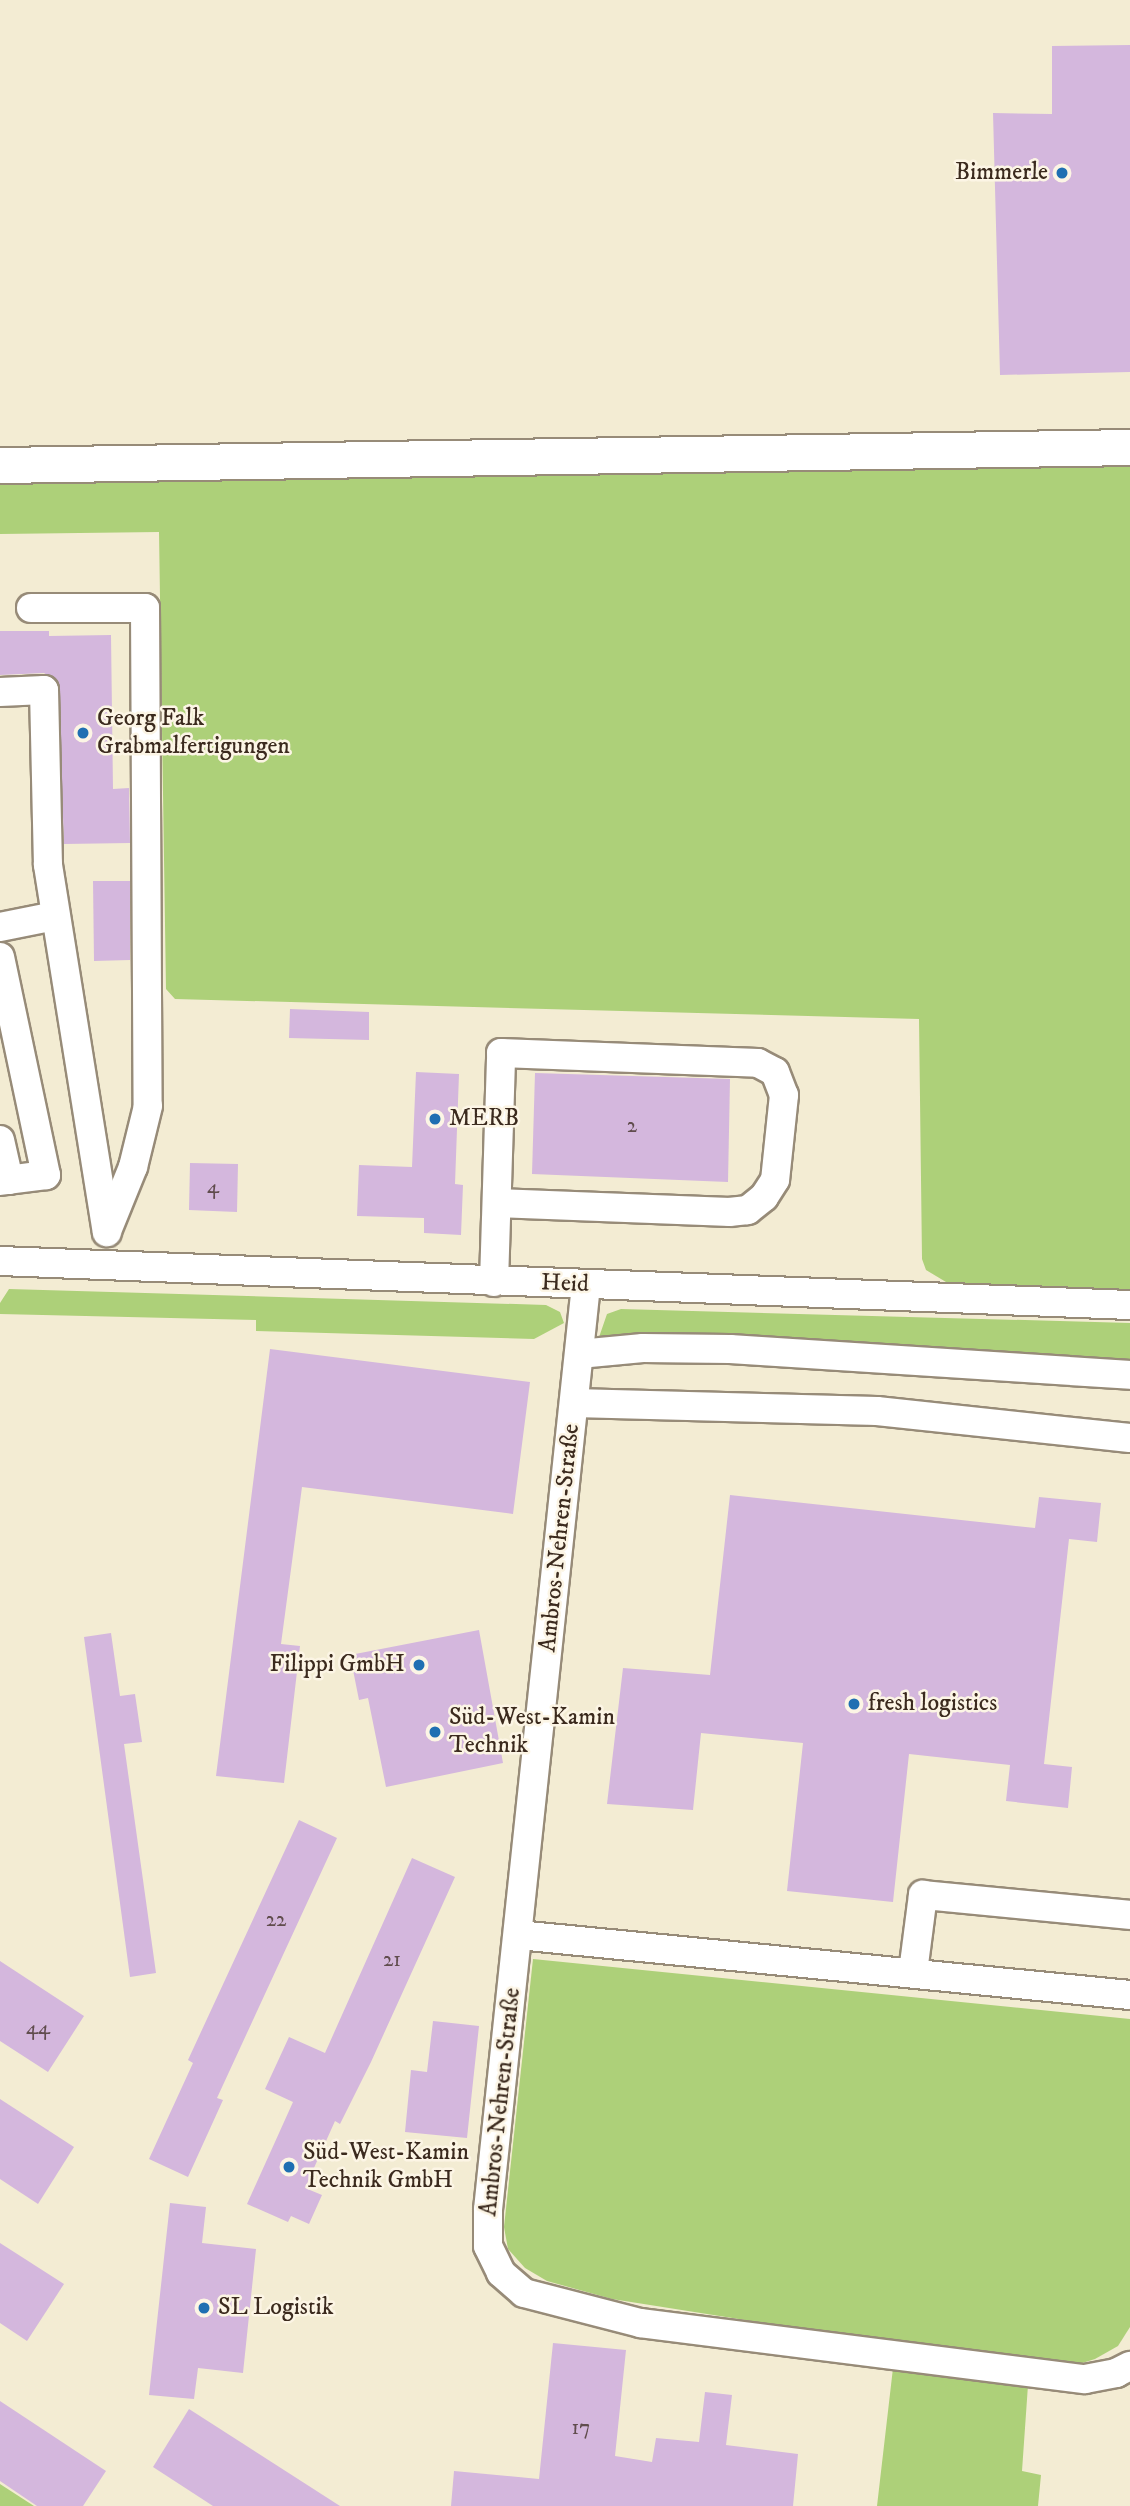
<!DOCTYPE html>
<html>
<head>
<meta charset="utf-8">
<style>
  body { margin:0 }
  #map { position:relative; width:1130px; height:2506px; overflow:hidden; background:#f3ecd3; font-family:"IM FELL DW Pica",serif }
  div>[style] { position:absolute }
  .green>* { inset:0; background:#add079 }
  .building>* { inset:0; background:#d4b7dd }
  .roads { filter:drop-shadow(2px 0 #978b78) drop-shadow(-2px 0 #978b78) drop-shadow(0 2px #978b78) drop-shadow(0 -2px #978b78) }
  .minor>* { height:28px; margin:-14px; padding:0 14px; transform-origin:14px; border-radius:14px; background:#fff }
  .major>* { height:35px; margin:-17.5px; padding:0 17.5px; transform-origin:17.5px; border-radius:17.5px; background:#fff }
  .dots>* { width:19px; height:19px; translate:-50% -50%; box-sizing:border-box; border:4px solid #fcf5e5; border-radius:50% }
  span { translate:-50% -50%; white-space:nowrap; text-align:center; line-height:1.15; -webkit-text-stroke:5px #fcf5e5; paint-order:stroke }
  .number-label { font-size:21px; color:#614d4e }
  .number-label span { -webkit-text-stroke-width:0 }
  .poi-label { font-size:24px; color:#3b2a1e }
  .right { translate:-100% -50%; text-align:right }
  .left { translate:0 -50%; text-align:left }
  .street-label { font-size:24px; color:#3b2a1e }
</style>
</head>
<body>
<div id="map">
  <div class="green">
    <div style="clip-path:polygon(1130px 463px,1130px 1293px,951px 1285px,926px 1270px,922px 1259px,919px 1019px,175px 999px,166px 989px,159px 532px,0 534px,0 480px)"></div>
    <div style="clip-path:polygon(9px 1289px,546px 1305px,560px 1312px,564px 1323px,534px 1339px,256px 1331px,256px 1320px,0 1314px,0 1303px)"></div>
    <div style="clip-path:polygon(621px 1309px,1130px 1323px,1130px 1365px,893px 1345px,708px 1337px,630px 1335px,597px 1343px,607px 1314px)"></div>
    <div style="clip-path:polygon(533px 1959px,1130px 2019px,1130px 2327px,1118px 2346px,1095px 2359px,1079px 2364px,776px 2325px,612px 2299px,547px 2281px,525px 2268px,508px 2249px,504px 2227px)"></div>
    <div style="clip-path:polygon(893px 2368px,1028px 2385px,1022px 2471px,1041px 2475px,1038px 2506px,877px 2506px)"></div>
    <div style="clip-path:polygon(0 2484px,34px 2506px,0 2506px)"></div>
  </div>
  <div class="building">
    <div style="clip-path:polygon(1130px 45px,1130px 372px,1000px 375px,993px 113px,1052px 114px,1052px 46px)"></div>
    <div style="clip-path:polygon(0 631px,49px 631px,49px 636px,111px 635px,113px 789px,129px 788px,130px 843px,64px 844px,58px 682px,44px 673px,0 675px)"></div>
    <div style="clip-path:polygon(93px 881px,130px 881px,130px 960px,94px 961px)"></div>
    <div style="clip-path:polygon(290px 1009px,369px 1012px,369px 1040px,289px 1038px)"></div>
    <div style="clip-path:polygon(416px 1072px,459px 1074px,455px 1184px,463px 1185px,461px 1235px,424px 1233px,424px 1218px,357px 1216px,359px 1165px,412px 1167px)"></div>
    <div style="clip-path:polygon(535px 1073px,730px 1079px,728px 1182px,532px 1174px)"></div>
    <div style="clip-path:polygon(190px 1163px,238px 1164px,237px 1212px,189px 1210px)"></div>
    <div style="clip-path:polygon(270px 1349px,530px 1382px,513px 1514px,302px 1487px,281px 1644px,300px 1646px,284px 1783px,216px 1776px)"></div>
    <div style="clip-path:polygon(730px 1495px,1035px 1528px,1039px 1497px,1101px 1503px,1097px 1542px,1069px 1539px,1044px 1764px,1072px 1767px,1068px 1808px,1006px 1801px,1010px 1765px,909px 1754px,893px 1902px,787px 1891px,803px 1743px,701px 1733px,693px 1810px,607px 1804px,623px 1668px,710px 1675px)"></div>
    <div style="clip-path:polygon(479px 1630px,503px 1763px,386px 1787px,368px 1698px,359px 1700px,350px 1655px)"></div>
    <div style="clip-path:polygon(111px 1633px,120px 1696px,135px 1694px,142px 1742px,124px 1744px,156px 1973px,130px 1977px,84px 1637px)"></div>
    <div style="clip-path:polygon(299px 1820px,337px 1838px,217px 2098px,223px 2100px,188px 2177px,149px 2159px,193px 2063px,188px 2060px)"></div>
    <div style="clip-path:polygon(412px 1858px,455px 1877px,371px 2062px,340px 2124px,335px 2121px,305px 2188px,322px 2195px,309px 2224px,291px 2216px,288px 2222px,247px 2204px,293px 2102px,265px 2089px,289px 2037px,325px 2053px)"></div>
    <div style="clip-path:polygon(0 1961px,84px 2016px,48px 2072px,0 2041px)"></div>
    <div style="clip-path:polygon(433px 2021px,479px 2026px,467px 2138px,405px 2132px,411px 2070px,427px 2072px)"></div>
    <div style="clip-path:polygon(0 2099px,74px 2147px,38px 2204px,0 2179px)"></div>
    <div style="clip-path:polygon(170px 2203px,206px 2207px,202px 2243px,256px 2249px,243px 2373px,198px 2368px,194px 2399px,149px 2395px)"></div>
    <div style="clip-path:polygon(0 2243px,64px 2284px,27px 2341px,0 2323px)"></div>
    <div style="clip-path:polygon(553px 2343px,626px 2350px,615px 2456px,652px 2462px,656px 2438px,699px 2442px,705px 2392px,732px 2395px,726px 2445px,798px 2454px,793px 2506px,451px 2506px,454px 2471px,539px 2479px)"></div>
    <div style="clip-path:polygon(0 2401px,106px 2471px,83px 2506px,37px 2506px,0 2481px)"></div>
    <div style="clip-path:polygon(189px 2409px,340px 2506px,213px 2506px,153px 2467px)"></div>
  </div>
  <div class="roads">
    <div class="minor">
      <div style="left:31px;top:608px;width:114px"></div>
      <div style="left:145px;top:608px;width:498px;rotate:89.7deg"></div>
      <div style="left:148px;top:1106px;width:63px;rotate:103.8deg"></div>
      <div style="left:133px;top:1167px;width:69px;rotate:112.1deg"></div>
      <div style="left:0;top:692px;width:44px;rotate:-2.6deg"></div>
      <div style="left:44px;top:690px;width:175px;rotate:88.7deg"></div>
      <div style="left:48px;top:865px;width:372px;rotate:80.9deg"></div>
      <div style="left:0;top:927px;width:56px;rotate:-11.3deg"></div>
      <div style="left:0;top:957px;width:223px;rotate:78.1deg"></div>
      <div style="left:46px;top:1175px;width:46px;rotate:172.6deg"></div>
      <div style="left:0;top:1140px;width:41px;rotate:77.3deg"></div>
      <div style="left:0;top:1261px;width:1131px;rotate:2.23deg"></div>
      <div style="left:494px;top:1282px;width:229px;rotate:-88.2deg"></div>
      <div style="left:501px;top:1053px;width:257px;rotate:2.2deg"></div>
      <div style="left:758px;top:1063px;width:19px;rotate:28deg"></div>
      <div style="left:775px;top:1072px;width:25px;rotate:69deg"></div>
      <div style="left:784px;top:1095px;width:85px;rotate:96deg"></div>
      <div style="left:775px;top:1180px;width:20px;rotate:123deg"></div>
      <div style="left:764px;top:1197px;width:21px;rotate:141deg"></div>
      <div style="left:748px;top:1210px;width:19px;rotate:174deg"></div>
      <div style="left:729px;top:1212px;width:232px;rotate:-177.8deg"></div>
      <div style="left:586px;top:1285px;width:930px;rotate:96.05deg"></div>
      <div style="left:488px;top:2210px;width:36px;rotate:90deg"></div>
      <div style="left:488px;top:2246px;width:30px;rotate:64deg"></div>
      <div style="left:501px;top:2273px;width:30px;rotate:41deg"></div>
      <div style="left:524px;top:2293px;width:120px;rotate:14.5deg"></div>
      <div style="left:640px;top:2323px;width:449px;rotate:7.2deg"></div>
      <div style="left:1085px;top:2379px;width:32px;rotate:-11deg"></div>
      <div style="left:1116px;top:2373px;width:16px;rotate:-27deg"></div>
      <div style="left:579px;top:1354px;width:64px;rotate:-5.4deg"></div>
      <div style="left:643px;top:1348px;width:87px;rotate:0.7deg"></div>
      <div style="left:730px;top:1349px;width:401px;rotate:3.7deg"></div>
      <div style="left:574px;top:1403px;width:303px;rotate:1.5deg"></div>
      <div style="left:877px;top:1411px;width:254px;rotate:6.1deg"></div>
      <div style="left:518px;top:1935px;width:615px;rotate:5.6deg"></div>
      <div style="left:913px;top:1972px;width:78px;rotate:-82.6deg"></div>
      <div style="left:923px;top:1895px;width:208px;rotate:5.5deg"></div>
    </div>
    <div class="major">
      <div style="left:0;top:465px;width:1130px;rotate:-0.91deg"></div>
    </div>
  </div>
  <div class="dots">
    <div style="left:1062px;top:173px;background:#1f6fb2"></div>
    <div style="left:83px;top:733px;background:#1f6fb2"></div>
    <div style="left:435px;top:1119px;background:#1f6fb2"></div>
    <div style="left:419px;top:1665px;background:#1f6fb2"></div>
    <div style="left:854px;top:1704px;background:#1f6fb2"></div>
    <div style="left:435px;top:1732px;background:#1f6fb2"></div>
    <div style="left:289px;top:2167px;background:#1f6fb2"></div>
    <div style="left:204px;top:2308px;background:#1f6fb2"></div>
  </div>
  <div class="number-label">
    <span style="left:632px;top:1126px">2</span>
    <span style="left:213px;top:1187px">4</span>
    <span style="left:276px;top:1920px">22</span>
    <span style="left:392px;top:1960px">21</span>
    <span style="left:38px;top:2028px">44</span>
    <span style="left:581px;top:2428px">17</span>
  </div>
  <div class="poi-label">
    <span class="right" style="left:1048px;top:173px">Bimmerle</span>
    <span class="left" style="left:97px;top:733px">Georg Falk<br>Grabmalfertigungen</span>
    <span class="left" style="left:449px;top:1119px">MERB</span>
    <span class="right" style="left:405px;top:1665px">Filippi GmbH</span>
    <span class="left" style="left:868px;top:1704px">fresh logistics</span>
    <span class="left" style="left:449px;top:1732px">Süd-West-Kamin<br>Technik</span>
    <span class="left" style="left:303px;top:2167px">Süd-West-Kamin<br>Technik GmbH</span>
    <span class="left" style="left:218px;top:2308px">SL Logistik</span>
  </div>
  <div class="street-label">
    <span style="left:565px;top:1284px;rotate:2deg">Heid</span>
    <span style="left:560px;top:1538px;rotate:-84deg">Ambros-Nehren-Straße</span>
    <span style="left:501px;top:2102px;rotate:-84deg">Ambros-Nehren-Straße</span>
  </div>
</div>
</body>
</html>
